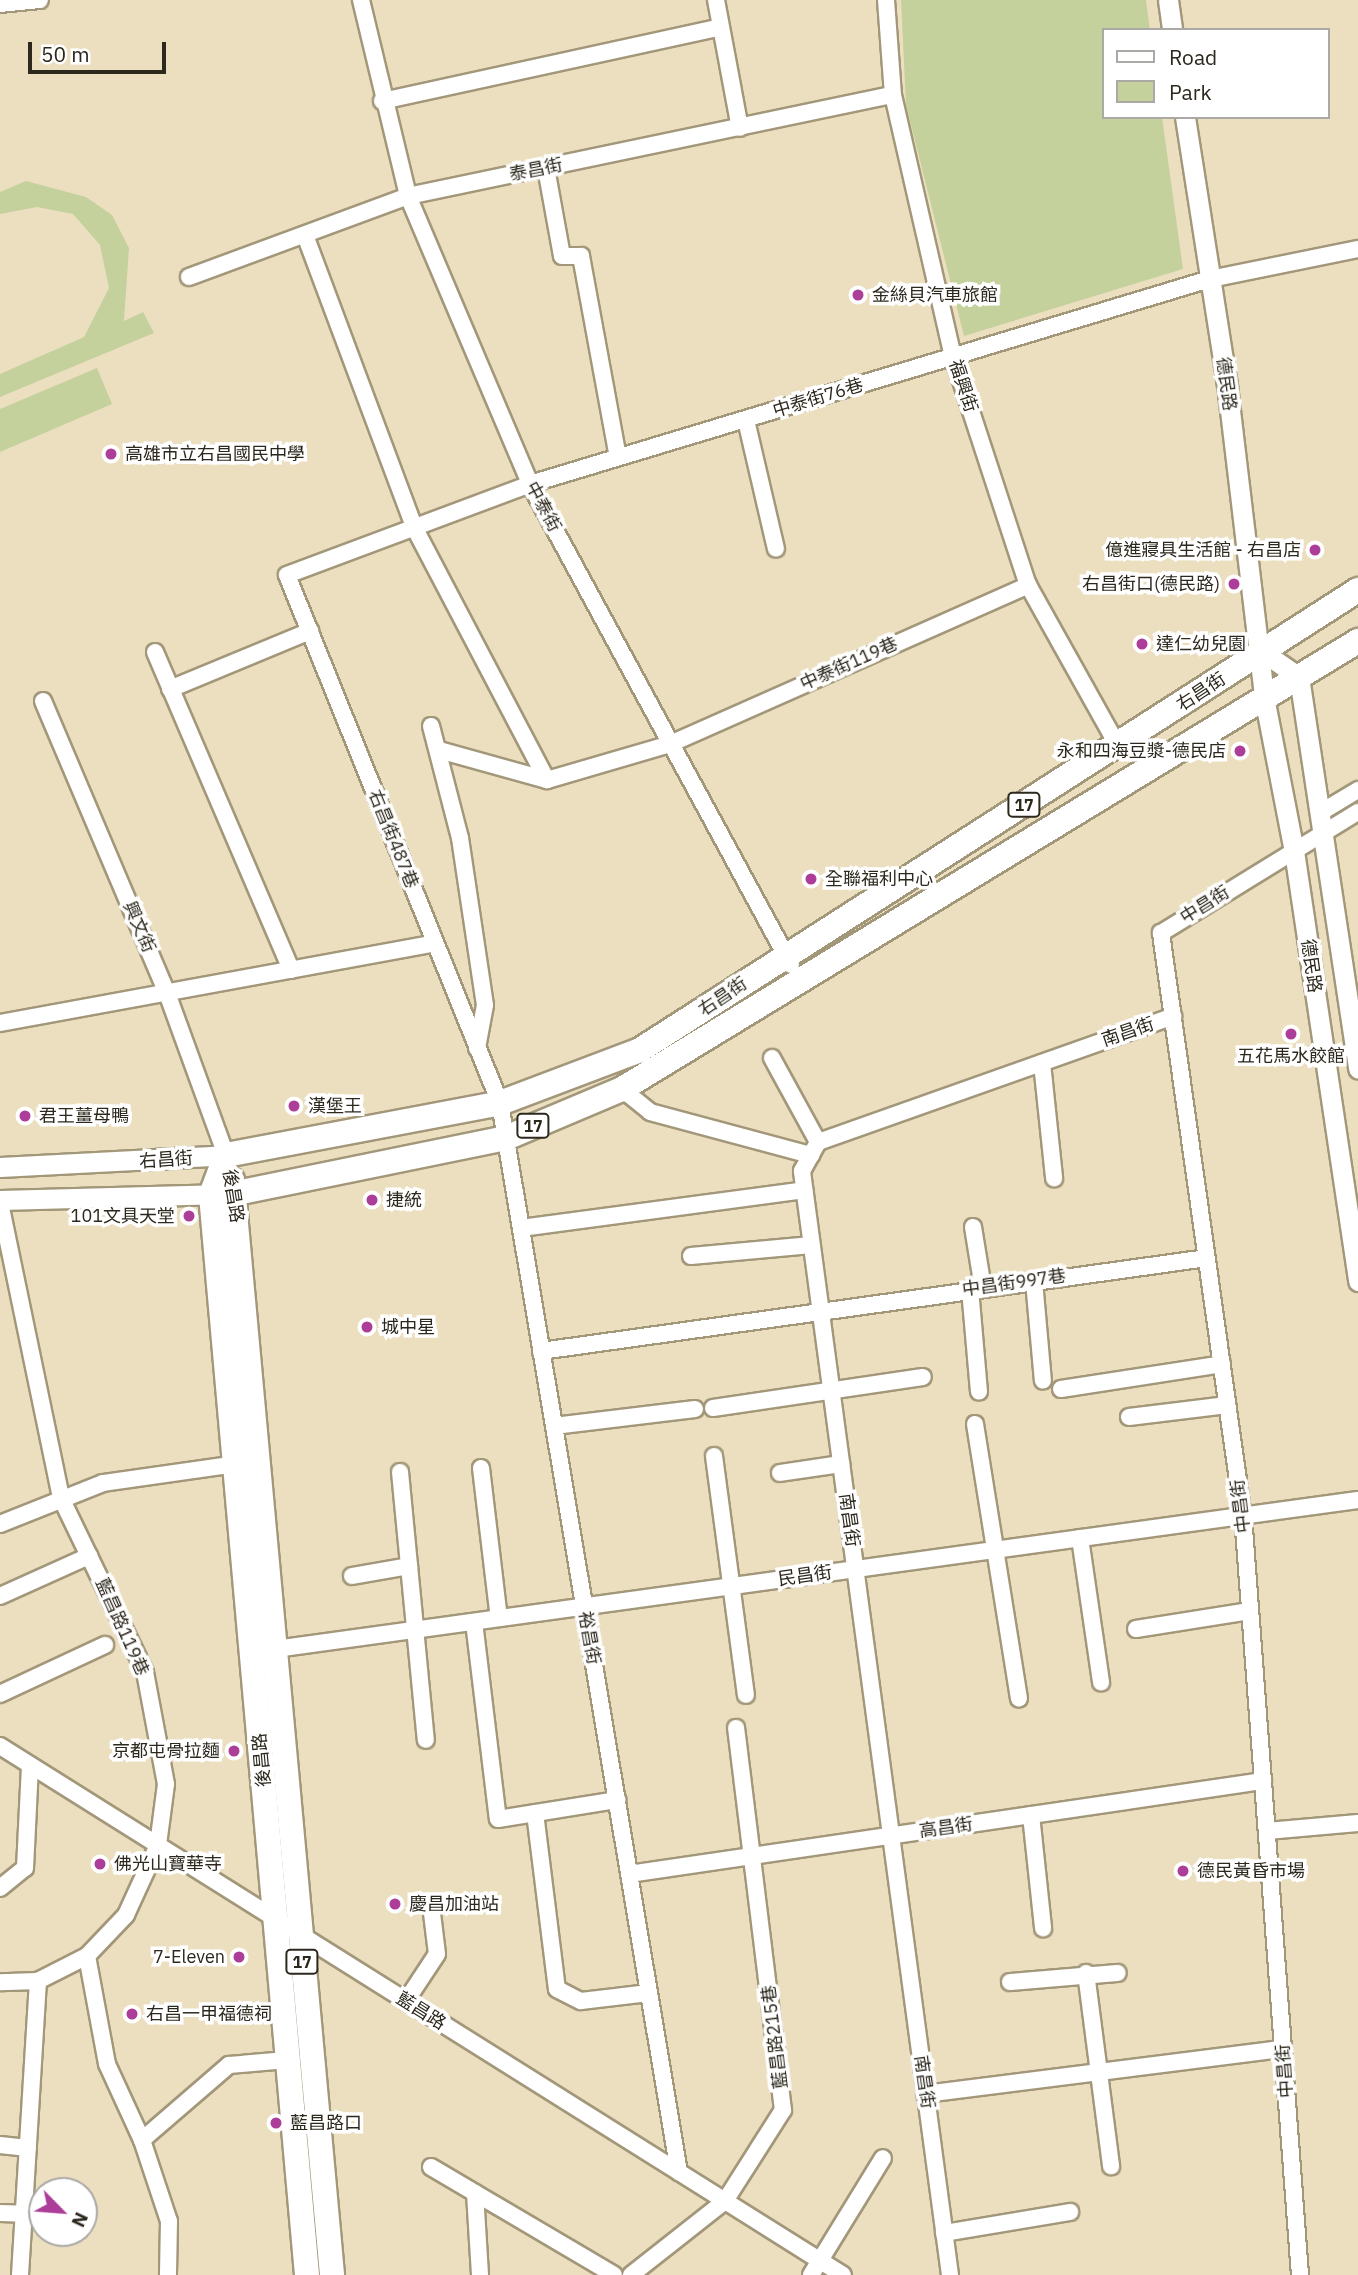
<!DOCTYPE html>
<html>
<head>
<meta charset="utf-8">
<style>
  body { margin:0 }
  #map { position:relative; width:1358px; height:2275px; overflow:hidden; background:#ecdfc0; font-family:"IBM Plex Sans","Noto Sans TC",sans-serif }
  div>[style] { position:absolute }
  .green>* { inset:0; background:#c4d19c }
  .roads { filter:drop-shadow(2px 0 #a3977a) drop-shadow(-2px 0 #a3977a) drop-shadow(0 2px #a3977a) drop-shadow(0 -2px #a3977a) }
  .minor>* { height:16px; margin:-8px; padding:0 8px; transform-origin:8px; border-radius:8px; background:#fff }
  .tertiary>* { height:19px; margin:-9.5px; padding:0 9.5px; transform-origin:9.5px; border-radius:9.5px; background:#fff }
  .primary>* { height:24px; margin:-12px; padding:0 12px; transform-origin:12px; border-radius:12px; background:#fff }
  .dots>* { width:19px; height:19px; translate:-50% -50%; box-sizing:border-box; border:4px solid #fff; border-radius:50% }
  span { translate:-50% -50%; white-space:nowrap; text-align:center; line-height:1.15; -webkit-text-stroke:7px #fff; paint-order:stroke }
  .shield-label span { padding:2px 5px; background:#fff; border:2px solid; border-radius:5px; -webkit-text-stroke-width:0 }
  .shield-label { font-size:16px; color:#2d281d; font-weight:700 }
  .street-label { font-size:18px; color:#2d281d }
  .poi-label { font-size:18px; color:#2d281d }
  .left { translate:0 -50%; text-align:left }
  .right { translate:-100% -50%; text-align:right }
  .legend { position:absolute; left:1102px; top:28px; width:228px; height:91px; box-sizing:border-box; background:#fff; border:2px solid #aba9a5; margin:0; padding:9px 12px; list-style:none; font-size:21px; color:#2d281d }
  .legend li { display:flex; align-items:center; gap:14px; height:35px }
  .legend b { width:35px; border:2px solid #aba9a5 }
  .north { position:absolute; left:28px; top:2177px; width:70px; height:70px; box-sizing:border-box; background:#fff; border:2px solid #aba9a5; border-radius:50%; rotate:115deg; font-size:19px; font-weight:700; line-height:28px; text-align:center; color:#2d281d }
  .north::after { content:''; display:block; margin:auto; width:24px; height:32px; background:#ac3d99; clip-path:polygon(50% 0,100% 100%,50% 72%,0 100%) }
  .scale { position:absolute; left:28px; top:42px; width:138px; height:32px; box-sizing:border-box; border:4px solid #2d281d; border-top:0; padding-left:9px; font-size:21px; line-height:24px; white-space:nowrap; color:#2d281d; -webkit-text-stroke:5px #fff; paint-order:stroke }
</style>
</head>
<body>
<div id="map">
  <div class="green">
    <div style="clip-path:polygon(901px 0,1146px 0,1150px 30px,1104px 30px,1104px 117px,1162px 117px,1183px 269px,964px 336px,906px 105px)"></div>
    <div style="clip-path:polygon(26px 181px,86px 197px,112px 215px,129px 248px,124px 321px,143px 312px,154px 333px,0 397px,0 374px,84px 337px,109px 288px,100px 245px,73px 214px,37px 207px,0 214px,0 192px)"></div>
    <div style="clip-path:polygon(97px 368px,112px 404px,0 452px,0 409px)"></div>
  </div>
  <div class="roads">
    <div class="minor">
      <div style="left:361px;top:0;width:202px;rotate:76.5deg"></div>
      <div style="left:408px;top:196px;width:313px;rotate:67deg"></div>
      <div style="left:530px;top:484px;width:547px;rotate:61.51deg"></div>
      <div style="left:716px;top:0;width:130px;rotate:79.4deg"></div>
      <div style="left:886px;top:0;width:95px;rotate:85.8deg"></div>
      <div style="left:893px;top:95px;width:268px;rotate:77.1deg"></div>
      <div style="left:953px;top:356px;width:241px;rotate:71.9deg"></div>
      <div style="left:1028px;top:585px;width:184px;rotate:60.8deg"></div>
      <div style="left:0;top:4px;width:40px;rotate:-5.7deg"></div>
      <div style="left:382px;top:101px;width:346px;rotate:-12.3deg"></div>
      <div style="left:546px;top:168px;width:89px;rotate:79.7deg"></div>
      <div style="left:562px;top:256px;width:19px"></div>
      <div style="left:581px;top:256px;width:204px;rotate:79.6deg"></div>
      <div style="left:305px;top:235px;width:312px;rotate:69.5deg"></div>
      <div style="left:414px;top:527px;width:286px;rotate:62.3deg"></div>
      <div style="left:189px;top:277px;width:233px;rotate:-20.3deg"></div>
      <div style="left:408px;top:196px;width:495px;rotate:-11.8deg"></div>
      <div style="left:746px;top:420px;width:132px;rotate:76.9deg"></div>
      <div style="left:155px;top:652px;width:346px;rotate:66.8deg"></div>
      <div style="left:170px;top:689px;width:152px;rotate:-22.5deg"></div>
      <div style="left:43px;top:701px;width:317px;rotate:67deg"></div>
      <div style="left:167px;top:993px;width:172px;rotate:70deg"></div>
      <div style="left:431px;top:726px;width:116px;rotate:75.5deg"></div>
      <div style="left:460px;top:838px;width:169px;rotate:81.5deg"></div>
      <div style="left:485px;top:1005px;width:44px;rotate:100.5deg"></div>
      <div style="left:439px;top:750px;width:112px;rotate:15.5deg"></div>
      <div style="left:547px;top:780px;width:128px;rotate:-16.3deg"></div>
      <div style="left:670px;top:744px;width:392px;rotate:-23.9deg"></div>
      <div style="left:1323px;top:811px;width:41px;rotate:-31deg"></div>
      <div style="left:0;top:1023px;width:442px;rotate:-10.4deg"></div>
      <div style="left:772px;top:1058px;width:96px;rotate:61.3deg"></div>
      <div style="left:1042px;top:1063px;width:116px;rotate:84deg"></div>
      <div style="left:622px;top:1089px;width:36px;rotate:39deg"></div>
      <div style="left:650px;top:1112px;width:167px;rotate:15deg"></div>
      <div style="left:0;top:1203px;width:301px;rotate:78.3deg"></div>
      <div style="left:61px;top:1498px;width:193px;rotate:64.2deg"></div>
      <div style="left:145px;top:1672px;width:114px;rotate:79.4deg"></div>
      <div style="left:166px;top:1784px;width:62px;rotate:97.5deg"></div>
      <div style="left:158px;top:1845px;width:77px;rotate:114.6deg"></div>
      <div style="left:126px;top:1915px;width:57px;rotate:133.6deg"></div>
      <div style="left:87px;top:1956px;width:55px;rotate:153deg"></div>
      <div style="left:38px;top:1981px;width:38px;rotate:178deg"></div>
      <div style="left:973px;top:1227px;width:62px;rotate:80.7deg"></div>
      <div style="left:521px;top:1228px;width:286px;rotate:-7.6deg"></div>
      <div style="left:691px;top:1256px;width:121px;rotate:-5.2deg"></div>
      <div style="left:1034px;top:1281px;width:100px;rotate:84.9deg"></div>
      <div style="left:970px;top:1289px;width:103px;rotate:85deg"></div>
      <div style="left:541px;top:1351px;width:672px;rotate:-7.95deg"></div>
      <div style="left:1061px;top:1389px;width:163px;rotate:-8.8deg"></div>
      <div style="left:713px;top:1408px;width:212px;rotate:-8.4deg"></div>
      <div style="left:1129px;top:1417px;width:99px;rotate:-7deg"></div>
      <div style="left:975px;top:1424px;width:278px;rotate:80.9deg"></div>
      <div style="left:554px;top:1426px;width:142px;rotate:-6.9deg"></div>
      <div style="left:714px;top:1456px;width:241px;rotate:82.4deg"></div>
      <div style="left:481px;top:1468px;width:151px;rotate:83.2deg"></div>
      <div style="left:400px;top:1472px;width:269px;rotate:84.5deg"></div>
      <div style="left:780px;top:1473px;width:62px;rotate:-8.4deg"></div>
      <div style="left:0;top:1524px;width:111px;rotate:-21.7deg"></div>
      <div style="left:103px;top:1483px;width:142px;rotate:-8.1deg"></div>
      <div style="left:1080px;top:1538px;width:146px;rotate:81.7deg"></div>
      <div style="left:352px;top:1576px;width:58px;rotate:-10deg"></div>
      <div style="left:0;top:1596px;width:98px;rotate:-24.2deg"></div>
      <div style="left:474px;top:1622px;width:198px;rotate:83.1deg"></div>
      <div style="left:498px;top:1819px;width:121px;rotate:-9.1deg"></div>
      <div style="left:1136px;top:1629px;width:115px;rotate:-9deg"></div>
      <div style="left:268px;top:1650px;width:1100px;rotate:-7.84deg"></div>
      <div style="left:0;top:1694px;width:116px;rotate:-25deg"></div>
      <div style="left:0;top:1746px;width:995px;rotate:32.11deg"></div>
      <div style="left:535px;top:1813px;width:177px;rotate:82.9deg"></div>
      <div style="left:557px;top:1989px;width:27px;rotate:27deg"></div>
      <div style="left:581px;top:2001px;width:68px;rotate:-6.7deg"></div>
      <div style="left:1031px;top:1815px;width:114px;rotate:83.9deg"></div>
      <div style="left:1267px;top:1831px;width:91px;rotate:-5deg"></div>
      <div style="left:629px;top:1874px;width:641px;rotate:-8.35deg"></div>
      <div style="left:0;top:1888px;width:32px;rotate:-39deg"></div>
      <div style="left:25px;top:1868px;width:103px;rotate:-87.2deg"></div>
      <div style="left:87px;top:1956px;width:110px;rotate:79.5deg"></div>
      <div style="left:107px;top:2064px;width:84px;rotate:65.3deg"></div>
      <div style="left:142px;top:2140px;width:85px;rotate:71.6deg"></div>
      <div style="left:169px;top:2221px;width:54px;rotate:91.1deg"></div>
      <div style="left:1086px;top:1973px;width:195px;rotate:82.6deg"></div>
      <div style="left:1010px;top:1982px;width:108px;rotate:-4.8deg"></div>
      <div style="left:406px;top:2001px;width:56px;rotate:-56.6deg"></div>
      <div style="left:437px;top:1954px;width:41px;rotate:-97deg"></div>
      <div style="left:925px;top:2094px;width:361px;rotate:-7.2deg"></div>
      <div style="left:142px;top:2140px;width:115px;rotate:-40.8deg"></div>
      <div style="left:229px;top:2065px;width:58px;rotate:-4.9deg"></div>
      <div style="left:0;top:2145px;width:28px;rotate:6deg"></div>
      <div style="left:431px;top:2167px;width:212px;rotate:30.5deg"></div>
      <div style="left:679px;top:2172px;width:1084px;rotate:-99.51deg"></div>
      <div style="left:500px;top:1103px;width:569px;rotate:-111.97deg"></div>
      <div style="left:287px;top:575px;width:259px;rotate:-20.5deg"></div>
      <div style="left:530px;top:484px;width:710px;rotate:-16.78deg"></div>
      <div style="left:1210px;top:279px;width:151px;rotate:-11.5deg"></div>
      <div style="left:475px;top:2193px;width:82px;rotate:86.5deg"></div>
      <div style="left:0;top:2213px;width:24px;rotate:2deg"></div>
      <div style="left:944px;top:2233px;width:128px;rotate:-9.5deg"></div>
      <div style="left:20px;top:2275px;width:295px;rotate:-86.5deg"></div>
      <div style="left:631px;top:2275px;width:120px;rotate:-38.2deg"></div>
      <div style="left:725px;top:2201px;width:108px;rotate:-57.5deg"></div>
      <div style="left:783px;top:2110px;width:385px;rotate:-97deg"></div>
      <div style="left:811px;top:2275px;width:137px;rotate:-58.4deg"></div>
      <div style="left:950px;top:2275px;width:1114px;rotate:-97.64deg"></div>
      <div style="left:802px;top:1171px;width:33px;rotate:-61deg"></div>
      <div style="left:818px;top:1142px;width:377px;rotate:-19.5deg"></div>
      <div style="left:1300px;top:2275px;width:761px;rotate:-94.29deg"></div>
      <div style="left:1243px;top:1516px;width:589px;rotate:-98.01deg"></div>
      <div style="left:1161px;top:933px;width:231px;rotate:-31.6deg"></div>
    </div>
    <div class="tertiary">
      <div style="left:1168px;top:0;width:30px;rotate:82deg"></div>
      <div style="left:1185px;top:117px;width:271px;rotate:81.1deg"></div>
      <div style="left:1227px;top:385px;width:314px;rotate:83.2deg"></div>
      <div style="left:1264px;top:697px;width:157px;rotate:79deg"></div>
      <div style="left:1294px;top:851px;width:435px;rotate:81.5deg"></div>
      <div style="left:1263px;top:652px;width:44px;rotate:34.8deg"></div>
      <div style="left:1299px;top:677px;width:396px;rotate:81.4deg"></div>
      <div style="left:0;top:1167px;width:226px;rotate:-3deg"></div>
      <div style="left:0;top:1200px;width:225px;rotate:-1.5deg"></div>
    </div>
    <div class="primary">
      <div style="left:226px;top:1155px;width:279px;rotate:-10.7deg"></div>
      <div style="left:500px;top:1103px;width:150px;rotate:-20.7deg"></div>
      <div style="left:640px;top:1050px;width:853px;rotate:-32.65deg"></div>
      <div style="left:226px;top:1155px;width:43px;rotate:110.6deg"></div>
      <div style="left:211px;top:1195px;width:1084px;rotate:84.92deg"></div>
      <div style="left:232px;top:1180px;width:1100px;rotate:84.78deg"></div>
      <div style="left:236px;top:1193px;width:276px;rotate:-11.5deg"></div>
      <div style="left:506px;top:1138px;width:126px;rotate:-22.9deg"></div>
      <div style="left:622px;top:1089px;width:862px;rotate:-31.33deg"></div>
    </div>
  </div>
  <div class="dots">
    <div style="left:858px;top:295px;background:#ac3d99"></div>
    <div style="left:111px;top:454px;background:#ac3d99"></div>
    <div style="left:1315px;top:550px;background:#ac3d99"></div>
    <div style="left:1234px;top:584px;background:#ac3d99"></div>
    <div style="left:1142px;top:644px;background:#ac3d99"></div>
    <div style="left:1240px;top:751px;background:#ac3d99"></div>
    <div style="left:811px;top:879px;background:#ac3d99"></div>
    <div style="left:1291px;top:1034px;background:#ac3d99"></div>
    <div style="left:294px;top:1106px;background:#ac3d99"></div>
    <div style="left:25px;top:1116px;background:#ac3d99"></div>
    <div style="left:372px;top:1200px;background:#ac3d99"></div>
    <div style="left:189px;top:1216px;background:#ac3d99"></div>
    <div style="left:367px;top:1327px;background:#ac3d99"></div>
    <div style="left:234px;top:1751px;background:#ac3d99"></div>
    <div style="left:100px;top:1864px;background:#ac3d99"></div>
    <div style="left:1183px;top:1871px;background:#ac3d99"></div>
    <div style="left:395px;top:1904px;background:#ac3d99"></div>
    <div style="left:239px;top:1957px;background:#ac3d99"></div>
    <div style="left:132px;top:2014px;background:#ac3d99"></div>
    <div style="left:276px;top:2123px;background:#ac3d99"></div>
  </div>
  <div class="shield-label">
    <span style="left:1024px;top:805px">17</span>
    <span style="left:533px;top:1126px">17</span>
    <span style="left:302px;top:1962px">17</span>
  </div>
  <div class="street-label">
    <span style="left:536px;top:170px;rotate:-11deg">泰昌街</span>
    <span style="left:1226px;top:384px;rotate:82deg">德民路</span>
    <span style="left:963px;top:386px;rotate:72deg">福興街</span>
    <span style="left:818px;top:398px;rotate:-17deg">中泰街76巷</span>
    <span style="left:543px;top:507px;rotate:62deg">中泰街</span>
    <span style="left:849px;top:664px;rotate:-24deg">中泰街119巷</span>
    <span style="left:1201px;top:692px;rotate:-33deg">右昌街</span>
    <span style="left:393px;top:839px;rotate:68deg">右昌街487巷</span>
    <span style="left:1205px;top:905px;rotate:-32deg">中昌街</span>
    <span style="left:139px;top:927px;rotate:67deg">興文街</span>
    <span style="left:1311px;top:966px;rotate:82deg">德民路</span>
    <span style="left:723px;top:997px;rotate:-34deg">右昌街</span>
    <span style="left:1128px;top:1032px;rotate:-19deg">南昌街</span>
    <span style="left:166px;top:1160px;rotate:-4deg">右昌街</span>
    <span style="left:233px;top:1196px;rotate:81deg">後昌路</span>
    <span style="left:1014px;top:1283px;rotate:-8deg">中昌街997巷</span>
    <span style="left:1241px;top:1506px;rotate:-97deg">中昌街</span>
    <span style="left:849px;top:1520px;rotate:82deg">南昌街</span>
    <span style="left:805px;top:1576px;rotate:-8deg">民昌街</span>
    <span style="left:122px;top:1627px;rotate:66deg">藍昌路119巷</span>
    <span style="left:589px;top:1638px;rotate:80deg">裕昌街</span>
    <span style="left:262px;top:1760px;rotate:-95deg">後昌路</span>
    <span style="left:946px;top:1828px;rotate:-8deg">高昌街</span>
    <span style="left:421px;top:2011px;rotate:32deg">藍昌路</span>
    <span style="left:775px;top:2037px;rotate:-97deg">藍昌路215巷</span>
    <span style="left:1285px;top:2071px;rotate:-94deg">中昌街</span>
    <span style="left:924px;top:2082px;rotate:82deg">南昌街</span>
  </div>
  <div class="poi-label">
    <span class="left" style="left:872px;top:295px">金絲貝汽車旅館</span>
    <span class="left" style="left:125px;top:454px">高雄市立右昌國民中學</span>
    <span class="right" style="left:1301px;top:550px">億進寢具生活館 - 右昌店</span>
    <span class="right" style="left:1220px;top:584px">右昌街口(德民路)</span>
    <span class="left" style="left:1156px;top:644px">達仁幼兒園</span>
    <span class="right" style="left:1226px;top:751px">永和四海豆漿-德民店</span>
    <span class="left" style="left:825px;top:879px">全聯福利中心</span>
    <span style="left:1291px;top:1056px">五花馬水餃館</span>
    <span class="left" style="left:308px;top:1106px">漢堡王</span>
    <span class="left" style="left:39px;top:1116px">君王薑母鴨</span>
    <span class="left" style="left:386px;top:1200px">捷統</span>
    <span class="right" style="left:175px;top:1216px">101文具天堂</span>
    <span class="left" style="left:381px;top:1327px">城中星</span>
    <span class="right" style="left:220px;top:1751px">京都屯骨拉麵</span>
    <span class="left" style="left:114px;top:1864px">佛光山寶華寺</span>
    <span class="left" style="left:1197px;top:1871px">德民黃昏市場</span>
    <span class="left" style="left:409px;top:1904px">慶昌加油站</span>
    <span class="right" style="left:225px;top:1957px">7-Eleven</span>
    <span class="left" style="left:146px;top:2014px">右昌一甲福德祠</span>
    <span class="left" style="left:290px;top:2123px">藍昌路口</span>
  </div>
  <ul class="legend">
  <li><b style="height:9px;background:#fff"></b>Road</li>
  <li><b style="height:19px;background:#c4d19c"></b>Park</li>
  </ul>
  <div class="north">N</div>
  <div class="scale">50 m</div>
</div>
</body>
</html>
